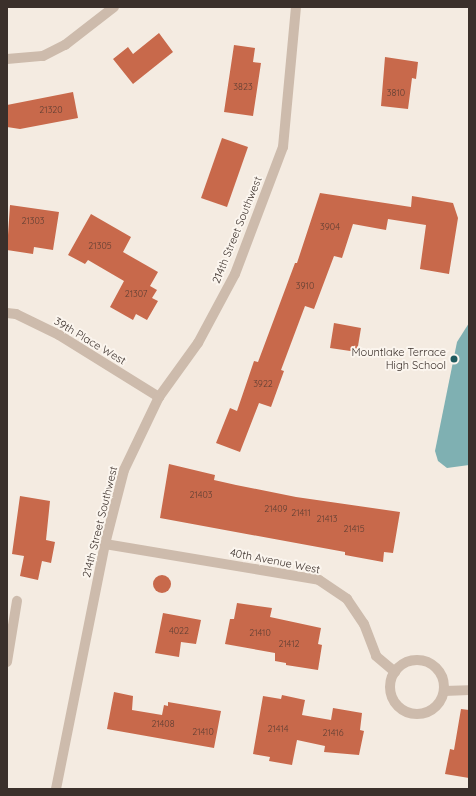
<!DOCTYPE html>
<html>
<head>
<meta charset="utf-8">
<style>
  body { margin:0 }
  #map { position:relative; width:476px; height:796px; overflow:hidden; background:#f4ebe1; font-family:Quicksand,sans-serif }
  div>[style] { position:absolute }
  .water>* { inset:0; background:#7fb0b2 }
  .building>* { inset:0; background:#c8694b }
  .round { border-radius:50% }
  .minor>* { height:10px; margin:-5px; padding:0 5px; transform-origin:5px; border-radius:5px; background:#cdbbac }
  .minor>.ring { margin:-5px; padding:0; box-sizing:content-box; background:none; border:10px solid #cdbbac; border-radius:50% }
  .dots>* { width:11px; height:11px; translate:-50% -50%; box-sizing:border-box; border:2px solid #fbf5ee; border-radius:50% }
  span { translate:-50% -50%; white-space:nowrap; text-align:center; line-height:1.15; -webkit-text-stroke:4px #fbf5ee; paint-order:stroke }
  .number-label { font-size:9px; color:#5e3e33 }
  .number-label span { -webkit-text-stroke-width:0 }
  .street-label { font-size:11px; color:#3b302b }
  .poi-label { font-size:11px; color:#3b302b }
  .right { translate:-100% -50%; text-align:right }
  .frame { position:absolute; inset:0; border:8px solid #3b302b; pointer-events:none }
</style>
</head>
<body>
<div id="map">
  <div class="water">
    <div style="clip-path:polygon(469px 323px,469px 465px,447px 468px,438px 461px,435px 451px,457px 342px)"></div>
  </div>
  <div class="building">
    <div style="clip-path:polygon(159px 33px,173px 52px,133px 84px,113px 59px,128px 47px,133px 54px)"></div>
    <div style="clip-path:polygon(234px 45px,255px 48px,253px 62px,261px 63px,253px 116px,224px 112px)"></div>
    <div style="clip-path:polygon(385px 57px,418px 62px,416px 79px,412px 78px,408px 109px,381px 106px)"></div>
    <div style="clip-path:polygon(73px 92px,78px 118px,20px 129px,7px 127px,7px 105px)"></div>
    <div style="clip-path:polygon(222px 138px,248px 147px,227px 207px,201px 198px)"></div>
    <div style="clip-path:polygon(320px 193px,411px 207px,412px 196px,453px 203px,458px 218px,449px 274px,420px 269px,426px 225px,388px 219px,386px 230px,353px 224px,342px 258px,334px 256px,314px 309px,305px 306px,281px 370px,284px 371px,271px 407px,259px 403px,240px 452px,216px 443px,230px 408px,237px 411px,254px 361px,258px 362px,295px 263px,297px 263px)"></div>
    <div style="clip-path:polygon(10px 205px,59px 212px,53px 250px,34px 247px,33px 254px,7px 250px)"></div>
    <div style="clip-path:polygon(91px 214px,131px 237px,123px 252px,158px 272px,150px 286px,157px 290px,152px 298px,158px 301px,147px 320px,136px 314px,133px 320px,110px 307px,124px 281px,88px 260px,85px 264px,68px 255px)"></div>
    <div style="clip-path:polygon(334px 323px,361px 328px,357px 352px,330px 348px)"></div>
    <div style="clip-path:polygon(169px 464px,215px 475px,214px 480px,236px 485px,296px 497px,400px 512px,393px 553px,384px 552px,383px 562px,345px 555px,345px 552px,160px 518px)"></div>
    <div style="clip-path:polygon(20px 496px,50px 501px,46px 540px,55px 542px,51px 563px,42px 561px,38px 580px,20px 576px,24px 556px,12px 554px)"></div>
    <div class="round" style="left:153px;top:575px;width:18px;height:18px"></div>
    <div style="clip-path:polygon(237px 603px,272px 608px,270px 617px,321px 628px,318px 644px,322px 645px,318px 670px,286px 665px,286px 663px,275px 661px,275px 653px,225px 644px,230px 619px,234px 619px)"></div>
    <div style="clip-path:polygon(163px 613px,201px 620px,196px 644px,181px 642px,179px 657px,155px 653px)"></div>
    <div style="clip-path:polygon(114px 692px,133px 696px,132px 710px,162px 715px,164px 705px,168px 706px,168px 702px,221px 711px,214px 748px,107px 729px)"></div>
    <div style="clip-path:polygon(282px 695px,305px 700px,302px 715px,331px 720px,333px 708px,362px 713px,360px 730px,364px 731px,359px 755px,324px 752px,325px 746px,297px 740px,292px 765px,269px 761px,270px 757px,253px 754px,263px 696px,281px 699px)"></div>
    <div style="clip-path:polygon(461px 709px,469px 710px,469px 778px,445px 774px,450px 749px,454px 750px)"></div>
  </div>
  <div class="minor">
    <div style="left:7px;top:59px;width:36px;rotate:-5deg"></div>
    <div style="left:43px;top:56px;width:25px;rotate:-27deg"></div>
    <div style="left:65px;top:45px;width:62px;rotate:-37.8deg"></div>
    <div style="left:7px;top:313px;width:9px;rotate:6deg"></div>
    <div style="left:16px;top:314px;width:48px;rotate:26deg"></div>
    <div style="left:59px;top:335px;width:118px;rotate:31.8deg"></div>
    <div style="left:105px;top:544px;width:217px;rotate:9.5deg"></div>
    <div style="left:319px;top:580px;width:34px;rotate:34deg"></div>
    <div style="left:347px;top:599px;width:30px;rotate:56deg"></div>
    <div style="left:364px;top:624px;width:34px;rotate:69deg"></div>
    <div style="left:376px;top:656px;width:25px;rotate:40deg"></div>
    <div class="ring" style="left:390px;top:660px;width:44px;height:44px"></div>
    <div style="left:7px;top:662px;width:62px;rotate:-80.7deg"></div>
    <div style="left:444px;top:691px;width:25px;rotate:-2deg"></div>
    <div style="left:56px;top:789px;width:250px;rotate:-78.7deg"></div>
    <div style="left:105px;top:544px;width:76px;rotate:-75.6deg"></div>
    <div style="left:124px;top:470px;width:81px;rotate:-64.4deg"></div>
    <div style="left:159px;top:397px;width:67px;rotate:-54.2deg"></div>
    <div style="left:198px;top:343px;width:78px;rotate:-61.8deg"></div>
    <div style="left:235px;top:274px;width:136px;rotate:-69.3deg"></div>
    <div style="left:283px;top:147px;width:141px;rotate:-84.7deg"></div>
  </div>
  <div class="dots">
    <div style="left:454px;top:359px;background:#1f5a5e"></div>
  </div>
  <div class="number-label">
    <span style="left:243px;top:87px">3823</span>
    <span style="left:396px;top:93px">3810</span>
    <span style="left:51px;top:110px">21320</span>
    <span style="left:33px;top:221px">21303</span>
    <span style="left:330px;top:227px">3904</span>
    <span style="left:100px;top:246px">21305</span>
    <span style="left:305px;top:286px">3910</span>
    <span style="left:136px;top:294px">21307</span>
    <span style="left:263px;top:384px">3922</span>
    <span style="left:201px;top:495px">21403</span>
    <span style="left:276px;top:509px">21409</span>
    <span style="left:301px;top:513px">21411</span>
    <span style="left:327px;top:519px">21413</span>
    <span style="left:354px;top:529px">21415</span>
    <span style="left:179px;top:631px">4022</span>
    <span style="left:260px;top:633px">21410</span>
    <span style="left:289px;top:644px">21412</span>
    <span style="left:163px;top:724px">21408</span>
    <span style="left:278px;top:729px">21414</span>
    <span style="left:203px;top:732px">21410</span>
    <span style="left:333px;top:733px">21416</span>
  </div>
  <div class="street-label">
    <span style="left:237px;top:230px;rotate:-68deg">214th Street Southwest</span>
    <span style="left:90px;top:341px;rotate:31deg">39th Place West</span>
    <span style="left:100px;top:522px;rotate:-76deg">214th Street Southwest</span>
    <span style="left:275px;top:561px;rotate:11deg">40th Avenue West</span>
  </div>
  <div class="poi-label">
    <span class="right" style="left:446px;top:359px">Mountlake Terrace<br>High School</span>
  </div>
  <div class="frame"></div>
</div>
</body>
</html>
